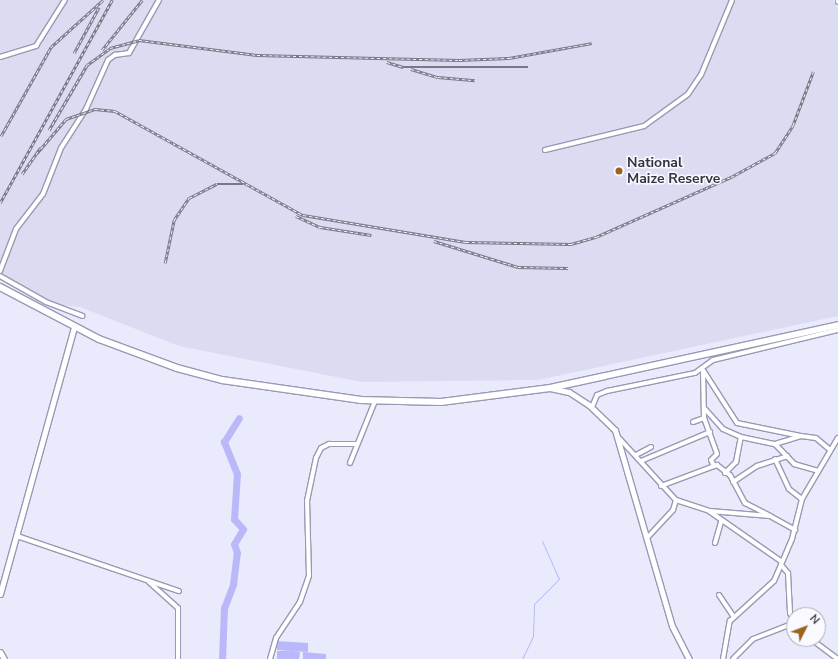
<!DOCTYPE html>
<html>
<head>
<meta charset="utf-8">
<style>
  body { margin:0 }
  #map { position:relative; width:838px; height:659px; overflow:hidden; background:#eaeafd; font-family:"Nunito Sans",sans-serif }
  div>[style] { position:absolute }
  .built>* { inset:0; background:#dbdbf2 }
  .water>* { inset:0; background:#bbb8f9 }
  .stream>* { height:1px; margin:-0.5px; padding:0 0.5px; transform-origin:0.5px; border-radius:0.5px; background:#bbb8f9 }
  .river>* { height:7px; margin:-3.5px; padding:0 3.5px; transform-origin:3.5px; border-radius:3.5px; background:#bbb8f9 }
  .roads { filter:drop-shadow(1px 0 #9999b5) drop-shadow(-1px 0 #9999b5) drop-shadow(0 1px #9999b5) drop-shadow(0 -1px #9999b5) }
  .minor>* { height:4px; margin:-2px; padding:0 2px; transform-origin:2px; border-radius:2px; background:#fff }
  .tertiary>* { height:5px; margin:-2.5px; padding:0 2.5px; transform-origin:2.5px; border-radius:2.5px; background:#fff }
  .trunk>* { height:6px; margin:-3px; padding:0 3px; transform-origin:3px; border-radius:3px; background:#fff }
  .rail>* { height:2.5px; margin-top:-1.25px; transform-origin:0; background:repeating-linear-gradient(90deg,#f9f9ff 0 3px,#787887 0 6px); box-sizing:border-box; border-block:1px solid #787887 }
  .dots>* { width:11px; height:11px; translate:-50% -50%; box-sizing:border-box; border:2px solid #f9f9ff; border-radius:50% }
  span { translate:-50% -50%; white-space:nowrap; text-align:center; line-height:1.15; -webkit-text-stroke:3px #f9f9ff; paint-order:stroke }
  .poi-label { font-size:14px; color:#343440; font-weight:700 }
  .left { translate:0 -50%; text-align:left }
  .north { position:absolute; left:786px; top:607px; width:40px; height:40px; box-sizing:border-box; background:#f9f9ff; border:1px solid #aaaab3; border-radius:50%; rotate:48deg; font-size:11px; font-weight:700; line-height:16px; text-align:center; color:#343440 }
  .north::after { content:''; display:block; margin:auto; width:14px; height:18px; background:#9a641c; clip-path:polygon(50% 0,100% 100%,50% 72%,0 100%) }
</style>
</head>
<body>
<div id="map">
  <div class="built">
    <div style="clip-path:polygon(0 0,833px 0,838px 9px,838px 316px,538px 380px,362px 382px,179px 346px,80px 307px,44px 303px,0 276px)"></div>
  </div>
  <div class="water">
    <div style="clip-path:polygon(277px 641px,308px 643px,308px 652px,292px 651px,300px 652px,299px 659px,277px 659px,277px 651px,291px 651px,277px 650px)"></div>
    <div style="clip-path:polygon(303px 652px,326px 654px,326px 659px,303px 659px)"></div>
  </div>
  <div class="stream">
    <div style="left:522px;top:659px;width:25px;rotate:-64deg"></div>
    <div style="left:533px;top:636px;width:32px;rotate:-88deg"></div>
    <div style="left:534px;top:604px;width:35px;rotate:-45deg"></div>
    <div style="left:559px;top:579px;width:42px;rotate:-114.1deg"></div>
  </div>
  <div class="river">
    <div style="left:222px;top:659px;width:51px;rotate:-87.8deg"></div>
    <div style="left:224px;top:608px;width:26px;rotate:-69deg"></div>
    <div style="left:233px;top:584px;width:31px;rotate:-83deg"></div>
    <div style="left:237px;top:553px;width:9px;rotate:-108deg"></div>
    <div style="left:234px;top:544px;width:17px;rotate:-59deg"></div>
    <div style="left:243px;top:529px;width:13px;rotate:-132deg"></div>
    <div style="left:234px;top:519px;width:45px;rotate:-86.2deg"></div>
    <div style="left:237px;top:474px;width:35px;rotate:-112deg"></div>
    <div style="left:224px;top:442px;width:28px;rotate:-58deg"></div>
  </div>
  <div class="roads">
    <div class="minor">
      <div style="left:0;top:57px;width:38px;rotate:-17deg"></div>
      <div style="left:36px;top:46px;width:54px;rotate:-57.8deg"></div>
      <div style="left:545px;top:150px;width:102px;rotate:-13.6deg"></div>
      <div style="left:644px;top:126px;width:54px;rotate:-36deg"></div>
      <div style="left:688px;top:94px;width:23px;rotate:-56deg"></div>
      <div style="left:701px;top:75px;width:81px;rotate:-67.5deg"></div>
      <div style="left:0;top:271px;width:45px;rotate:-69.1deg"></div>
      <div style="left:16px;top:229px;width:44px;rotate:-52.4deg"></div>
      <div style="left:43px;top:194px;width:49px;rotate:-68.6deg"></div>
      <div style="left:61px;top:148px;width:46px;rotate:-57.3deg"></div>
      <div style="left:86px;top:109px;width:54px;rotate:-65.8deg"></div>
      <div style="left:108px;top:60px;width:9px;rotate:-36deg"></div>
      <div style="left:115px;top:55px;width:14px;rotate:-8deg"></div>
      <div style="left:129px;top:53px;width:61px;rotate:-60.5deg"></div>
      <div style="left:0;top:276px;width:53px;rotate:29.5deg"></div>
      <div style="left:46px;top:302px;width:39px;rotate:21deg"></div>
      <div style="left:703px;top:370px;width:63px;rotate:57.3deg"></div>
      <div style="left:737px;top:423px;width:65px;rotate:11.5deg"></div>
      <div style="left:703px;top:371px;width:47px;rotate:88.8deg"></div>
      <div style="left:704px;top:418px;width:38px;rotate:70deg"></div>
      <div style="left:717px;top:454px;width:8px;rotate:135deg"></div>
      <div style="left:711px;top:460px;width:7px;rotate:63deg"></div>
      <div style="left:592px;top:407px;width:13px;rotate:-67deg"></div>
      <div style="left:597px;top:395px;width:11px;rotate:-22deg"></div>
      <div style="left:607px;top:391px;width:90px;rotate:-11.6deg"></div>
      <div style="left:695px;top:373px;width:22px;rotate:-36deg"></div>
      <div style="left:713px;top:360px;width:129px;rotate:-13.5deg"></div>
      <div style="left:705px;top:409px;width:27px;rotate:48deg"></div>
      <div style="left:723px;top:429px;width:20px;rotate:24deg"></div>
      <div style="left:741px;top:437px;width:35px;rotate:12deg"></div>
      <div style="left:775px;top:444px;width:27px;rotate:-17deg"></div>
      <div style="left:801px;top:436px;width:15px;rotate:8deg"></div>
      <div style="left:816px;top:438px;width:17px;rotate:40deg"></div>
      <div style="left:693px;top:422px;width:12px;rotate:-20deg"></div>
      <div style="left:618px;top:437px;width:86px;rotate:47.4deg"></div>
      <div style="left:676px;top:500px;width:35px;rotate:18deg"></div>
      <div style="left:709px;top:511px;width:89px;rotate:34.9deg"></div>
      <div style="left:775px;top:444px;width:28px;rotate:46deg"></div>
      <div style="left:794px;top:464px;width:25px;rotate:16deg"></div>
      <div style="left:636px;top:455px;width:17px;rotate:-28deg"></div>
      <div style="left:775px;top:459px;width:33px;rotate:65deg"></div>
      <div style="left:789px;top:489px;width:16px;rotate:38deg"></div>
      <div style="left:641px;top:461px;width:75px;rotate:-22.8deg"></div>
      <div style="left:350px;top:463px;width:67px;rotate:-68deg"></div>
      <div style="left:725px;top:473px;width:16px;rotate:-45deg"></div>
      <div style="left:736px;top:462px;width:25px;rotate:-79deg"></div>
      <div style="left:733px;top:482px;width:29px;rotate:-34deg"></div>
      <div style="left:757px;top:466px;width:32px;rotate:-18deg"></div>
      <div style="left:661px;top:486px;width:60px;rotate:-20.6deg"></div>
      <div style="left:717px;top:465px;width:16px;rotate:38deg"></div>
      <div style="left:730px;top:475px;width:32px;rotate:62deg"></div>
      <div style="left:745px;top:503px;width:28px;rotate:27deg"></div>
      <div style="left:710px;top:511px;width:60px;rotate:4.8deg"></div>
      <div style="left:770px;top:516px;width:29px;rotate:29deg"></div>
      <div style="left:17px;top:536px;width:171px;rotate:18.8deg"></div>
      <div style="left:647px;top:538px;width:38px;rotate:-47deg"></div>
      <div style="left:673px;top:510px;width:10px;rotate:-73deg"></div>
      <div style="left:715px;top:543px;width:22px;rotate:-74deg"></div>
      <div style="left:781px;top:565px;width:11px;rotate:49deg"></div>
      <div style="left:788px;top:573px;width:40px;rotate:87.1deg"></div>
      <div style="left:790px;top:613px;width:8px;rotate:60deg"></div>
      <div style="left:149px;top:582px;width:39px;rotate:42deg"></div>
      <div style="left:178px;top:608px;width:51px;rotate:90deg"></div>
      <div style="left:719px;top:595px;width:25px;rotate:56deg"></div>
      <div style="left:811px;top:639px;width:34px;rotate:37deg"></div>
      <div style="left:270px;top:659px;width:22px;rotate:-74deg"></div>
      <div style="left:276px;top:638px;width:43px;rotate:-56.3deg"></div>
      <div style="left:300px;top:602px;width:28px;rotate:-71deg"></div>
      <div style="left:309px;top:576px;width:75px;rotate:-91.5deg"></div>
      <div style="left:307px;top:501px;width:44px;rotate:-78.2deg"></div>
      <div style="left:316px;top:458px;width:11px;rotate:-63deg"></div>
      <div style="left:321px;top:448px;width:9px;rotate:-27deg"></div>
      <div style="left:329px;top:444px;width:28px"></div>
      <div style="left:723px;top:659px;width:39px;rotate:-80deg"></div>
      <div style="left:730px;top:621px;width:59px;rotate:-42.3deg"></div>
      <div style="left:774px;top:581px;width:46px;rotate:-66.8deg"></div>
      <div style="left:792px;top:539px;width:41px;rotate:-76deg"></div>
      <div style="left:802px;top:499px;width:71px;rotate:-59.5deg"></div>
      <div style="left:733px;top:659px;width:28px;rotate:-45deg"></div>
      <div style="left:753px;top:639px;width:44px;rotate:-21.3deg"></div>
    </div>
    <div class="tertiary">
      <div style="left:838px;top:0;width:1px;rotate:90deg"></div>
      <div style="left:550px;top:388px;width:19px;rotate:12deg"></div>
      <div style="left:569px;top:392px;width:24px;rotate:33deg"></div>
      <div style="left:589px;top:405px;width:36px;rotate:44deg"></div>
      <div style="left:615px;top:430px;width:204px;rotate:73.8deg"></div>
      <div style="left:672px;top:626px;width:37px;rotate:63deg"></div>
      <div style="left:0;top:594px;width:277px;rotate:-74.5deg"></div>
      <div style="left:0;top:652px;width:8px;rotate:60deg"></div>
    </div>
    <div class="trunk">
      <div style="left:0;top:287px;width:112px;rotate:27.7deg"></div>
      <div style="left:99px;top:339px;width:83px;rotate:20.4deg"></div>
      <div style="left:177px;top:368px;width:47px;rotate:14.9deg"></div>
      <div style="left:222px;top:380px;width:139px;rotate:8.2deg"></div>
      <div style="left:360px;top:400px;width:81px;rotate:1.4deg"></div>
      <div style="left:441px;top:402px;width:110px;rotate:-7.3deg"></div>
      <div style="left:550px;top:388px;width:295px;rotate:-12.3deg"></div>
    </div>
  </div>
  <div class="rail">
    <div style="left:102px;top:50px;width:64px;rotate:-51.3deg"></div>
    <div style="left:74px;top:53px;width:52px;rotate:-61.5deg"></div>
    <div style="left:387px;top:62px;width:17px;rotate:17deg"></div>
    <div style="left:403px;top:67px;width:125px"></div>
    <div style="left:411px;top:69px;width:28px;rotate:17deg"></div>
    <div style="left:438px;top:77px;width:37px;rotate:5deg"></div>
    <div style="left:49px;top:130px;width:75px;rotate:-59.7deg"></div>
    <div style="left:87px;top:65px;width:29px;rotate:-36deg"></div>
    <div style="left:110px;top:48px;width:30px;rotate:-15deg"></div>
    <div style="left:139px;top:40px;width:119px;rotate:7.2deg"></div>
    <div style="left:257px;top:55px;width:202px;rotate:1.4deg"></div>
    <div style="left:459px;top:60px;width:50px;rotate:-2.3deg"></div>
    <div style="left:509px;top:58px;width:84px;rotate:-10.2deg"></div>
    <div style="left:1px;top:136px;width:102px;rotate:-60.7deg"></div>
    <div style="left:51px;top:47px;width:70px;rotate:-42.1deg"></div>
    <div style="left:37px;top:153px;width:45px;rotate:-49.5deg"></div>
    <div style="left:66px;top:119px;width:31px;rotate:-19deg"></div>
    <div style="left:95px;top:109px;width:20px;rotate:6deg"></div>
    <div style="left:115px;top:111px;width:215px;rotate:29deg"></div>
    <div style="left:303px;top:215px;width:165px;rotate:9.4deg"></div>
    <div style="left:466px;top:242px;width:105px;rotate:1.1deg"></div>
    <div style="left:571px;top:244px;width:26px;rotate:-16deg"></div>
    <div style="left:596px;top:237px;width:148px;rotate:-24deg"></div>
    <div style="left:731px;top:177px;width:50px;rotate:-28.6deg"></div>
    <div style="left:775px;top:153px;width:33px;rotate:-57deg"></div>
    <div style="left:793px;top:125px;width:57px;rotate:-69.3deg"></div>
    <div style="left:22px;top:174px;width:32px;rotate:-55deg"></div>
    <div style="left:0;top:203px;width:232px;rotate:-61.1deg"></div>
    <div style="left:296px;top:216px;width:26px;rotate:25deg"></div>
    <div style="left:320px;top:227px;width:52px;rotate:8.9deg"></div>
    <div style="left:434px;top:241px;width:88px;rotate:17.2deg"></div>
    <div style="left:518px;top:267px;width:50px;rotate:1.1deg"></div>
    <div style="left:165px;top:263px;width:44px;rotate:-78.2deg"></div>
    <div style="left:174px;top:220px;width:27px;rotate:-56deg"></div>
    <div style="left:189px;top:198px;width:31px;rotate:-27deg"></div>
    <div style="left:217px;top:184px;width:26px"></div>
  </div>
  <div class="dots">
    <div style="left:619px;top:171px;background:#9a641c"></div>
  </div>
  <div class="poi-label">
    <span class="left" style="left:627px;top:171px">National<br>Maize Reserve</span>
  </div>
  <div class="north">N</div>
</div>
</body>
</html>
